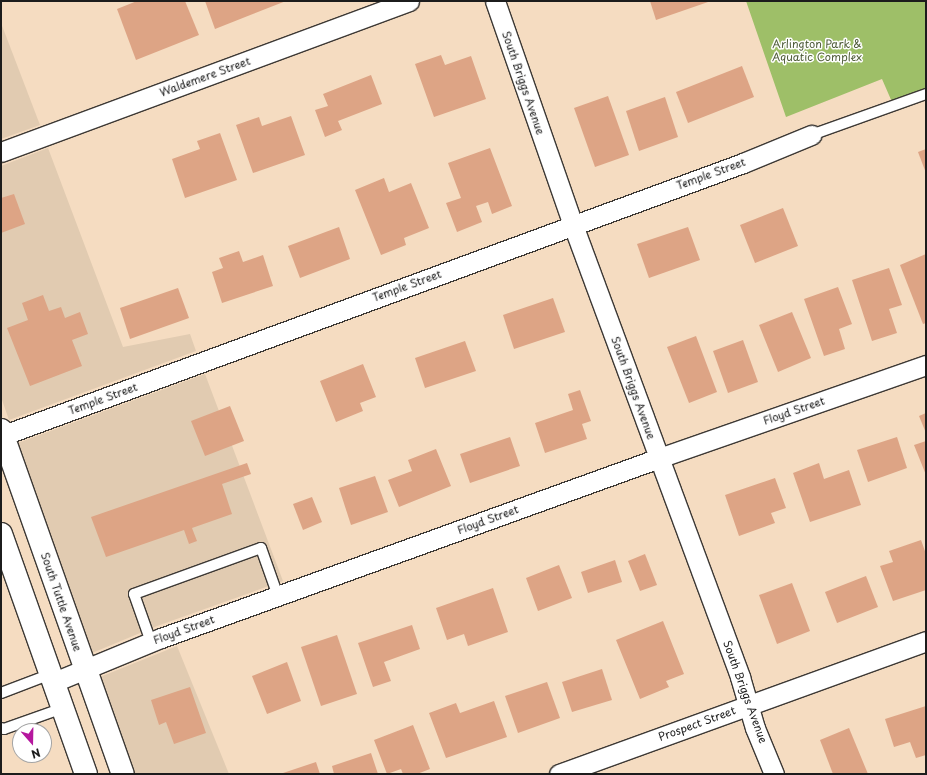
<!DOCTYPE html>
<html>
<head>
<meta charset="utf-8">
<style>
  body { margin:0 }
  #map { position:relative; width:927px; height:775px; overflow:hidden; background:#f5dcc1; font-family:"Playpen Sans",sans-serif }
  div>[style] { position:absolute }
  .built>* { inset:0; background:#e1cbb1 }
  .green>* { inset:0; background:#9ebf68 }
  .building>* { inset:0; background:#dda485 }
  .roads { filter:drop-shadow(1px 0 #3d3935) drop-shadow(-1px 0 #3d3935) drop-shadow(0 1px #3d3935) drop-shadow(0 -1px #3d3935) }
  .service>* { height:10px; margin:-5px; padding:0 5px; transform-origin:5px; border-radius:5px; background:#fff }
  .minor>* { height:19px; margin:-9.5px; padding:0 9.5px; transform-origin:9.5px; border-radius:9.5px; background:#fff }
  .secondary>* { height:22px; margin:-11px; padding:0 11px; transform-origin:11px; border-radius:11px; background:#fff }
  span { translate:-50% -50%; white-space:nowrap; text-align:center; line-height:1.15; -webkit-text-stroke:3px #fff; paint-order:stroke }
  .park-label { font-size:11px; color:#505d3a }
  .street-label { font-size:11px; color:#1c1c1c }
  .frame { position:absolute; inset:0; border:2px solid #1c1c1c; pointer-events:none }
  .north { position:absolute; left:12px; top:723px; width:40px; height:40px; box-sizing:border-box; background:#fff; border:1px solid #a4a4a4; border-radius:50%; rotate:160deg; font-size:11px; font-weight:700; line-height:16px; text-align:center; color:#1c1c1c }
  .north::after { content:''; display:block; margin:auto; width:14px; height:18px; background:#b5179e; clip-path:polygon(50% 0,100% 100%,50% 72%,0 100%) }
</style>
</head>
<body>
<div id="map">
  <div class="built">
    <div style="clip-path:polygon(1px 23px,40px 125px,1px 139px)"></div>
    <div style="clip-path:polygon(48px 148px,123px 347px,190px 334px,196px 351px,9px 420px,1px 397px,1px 166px)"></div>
    <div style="clip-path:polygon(205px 374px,283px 581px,157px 626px,92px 653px,18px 443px)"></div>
    <div style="clip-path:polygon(177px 646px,229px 774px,134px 774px,100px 677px)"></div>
  </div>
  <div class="green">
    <div style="clip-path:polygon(746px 1px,926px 1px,926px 90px,892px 102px,882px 79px,786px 117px)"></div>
  </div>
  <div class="building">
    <div style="clip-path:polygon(137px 1px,185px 1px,199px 35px,136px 60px,117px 9px)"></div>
    <div style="clip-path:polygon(205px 1px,286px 1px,215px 29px)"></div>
    <div style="clip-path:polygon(650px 1px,711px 1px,656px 20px)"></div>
    <div style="clip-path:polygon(441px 55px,445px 65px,471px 56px,486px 99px,434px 117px,415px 64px)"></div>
    <div style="clip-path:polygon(742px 66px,754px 97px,688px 123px,676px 92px)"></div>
    <div style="clip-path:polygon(371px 75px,382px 104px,338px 121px,342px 130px,325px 137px,315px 110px,328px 106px,323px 94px)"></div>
    <div style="clip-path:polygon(608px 96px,629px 155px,595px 167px,574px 108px)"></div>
    <div style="clip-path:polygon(665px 97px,678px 137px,639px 151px,626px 111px)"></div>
    <div style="clip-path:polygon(291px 116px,305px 155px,253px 173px,236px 125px,259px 117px,262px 126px)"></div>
    <div style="clip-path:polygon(220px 133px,237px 180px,185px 198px,172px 159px,200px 149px,197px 141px)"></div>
    <div style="clip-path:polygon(490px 148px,512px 206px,492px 214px,488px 202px,476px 206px,482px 222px,457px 232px,446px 203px,461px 198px,448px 163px)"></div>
    <div style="clip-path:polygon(926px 149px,926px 173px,918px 152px)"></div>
    <div style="clip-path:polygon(384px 178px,389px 192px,411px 183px,429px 228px,404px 238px,406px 245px,381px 255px,355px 190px)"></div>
    <div style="clip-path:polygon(14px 194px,25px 224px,1px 233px,1px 198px)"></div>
    <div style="clip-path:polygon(783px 208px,798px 246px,755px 263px,740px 225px)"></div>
    <div style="clip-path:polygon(339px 227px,350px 259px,300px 278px,288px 246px)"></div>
    <div style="clip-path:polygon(688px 227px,700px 260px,649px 278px,637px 244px)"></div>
    <div style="clip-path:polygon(239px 251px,243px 262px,263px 255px,273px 286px,222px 303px,212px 272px,223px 268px,219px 258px)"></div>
    <div style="clip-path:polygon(926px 254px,926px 323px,923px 324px,900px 265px)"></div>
    <div style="clip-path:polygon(889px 268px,902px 305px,889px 309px,897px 333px,872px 341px,852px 280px)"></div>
    <div style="clip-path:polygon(838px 287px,852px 324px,839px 329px,845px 349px,824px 356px,804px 299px)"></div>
    <div style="clip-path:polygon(178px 288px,189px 318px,130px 339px,120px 308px)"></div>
    <div style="clip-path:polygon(43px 295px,49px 311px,61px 307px,65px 318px,80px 312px,88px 334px,72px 340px,82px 366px,30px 386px,7px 328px,28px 320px,22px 303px)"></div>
    <div style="clip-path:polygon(553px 298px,565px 332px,514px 349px,503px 315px)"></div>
    <div style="clip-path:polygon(792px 312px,811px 358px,778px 372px,759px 325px)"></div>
    <div style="clip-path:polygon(696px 336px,717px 392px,689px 403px,667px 347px)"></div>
    <div style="clip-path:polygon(743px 340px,758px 382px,728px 393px,713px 351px)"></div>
    <div style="clip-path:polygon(465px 341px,476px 371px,425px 388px,415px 358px)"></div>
    <div style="clip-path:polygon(363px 364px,376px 397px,360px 403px,363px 411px,336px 422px,320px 381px)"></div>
    <div style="clip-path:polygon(580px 390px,591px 421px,582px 424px,587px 439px,545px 453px,535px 423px,573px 410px,568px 394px)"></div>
    <div style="clip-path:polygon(230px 406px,244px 441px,205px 456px,191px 421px)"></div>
    <div style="clip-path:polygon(926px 413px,926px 433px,919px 416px)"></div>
    <div style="clip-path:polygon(510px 437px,520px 466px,470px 483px,460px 454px)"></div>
    <div style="clip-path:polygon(897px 437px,907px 468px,868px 482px,857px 450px)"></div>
    <div style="clip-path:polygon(926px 441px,926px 475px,914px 445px)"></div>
    <div style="clip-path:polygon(436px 449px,451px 486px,399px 507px,388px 480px,412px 471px,408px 460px)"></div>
    <div style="clip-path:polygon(247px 463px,251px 474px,222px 484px,232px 514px,192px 528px,197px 541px,189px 544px,184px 530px,106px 557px,91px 517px)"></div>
    <div style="clip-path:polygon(819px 463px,824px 479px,849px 470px,861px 505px,810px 522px,793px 473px)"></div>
    <div style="clip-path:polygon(375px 476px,388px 512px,351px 525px,339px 488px)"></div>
    <div style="clip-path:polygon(775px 478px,786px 508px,771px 513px,775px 523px,739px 536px,725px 495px)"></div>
    <div style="clip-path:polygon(312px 497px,322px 522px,303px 530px,293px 504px)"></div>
    <div style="clip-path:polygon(921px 540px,926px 554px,926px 590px,893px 601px,880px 566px,893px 562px,889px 551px)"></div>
    <div style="clip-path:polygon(645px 554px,657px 585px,640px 591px,628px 561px)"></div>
    <div style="clip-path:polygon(615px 560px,622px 582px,588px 593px,581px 572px)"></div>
    <div style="clip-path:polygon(559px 565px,572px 598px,538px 611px,526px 578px)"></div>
    <div style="clip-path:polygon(866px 576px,878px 607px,837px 623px,825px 592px)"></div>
    <div style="clip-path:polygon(792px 583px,810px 631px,777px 644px,759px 595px)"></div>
    <div style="clip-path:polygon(493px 588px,508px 632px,468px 646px,464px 634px,447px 640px,436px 608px)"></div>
    <div style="clip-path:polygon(663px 621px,684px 674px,666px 681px,669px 687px,640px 699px,616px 640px)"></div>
    <div style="clip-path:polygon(412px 625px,420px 649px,384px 662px,391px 681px,373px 687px,358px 643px)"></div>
    <div style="clip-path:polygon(337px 635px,357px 694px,321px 706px,301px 647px)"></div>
    <div style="clip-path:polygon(287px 662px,301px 701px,267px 714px,252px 676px)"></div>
    <div style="clip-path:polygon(602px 669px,612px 700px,572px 712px,562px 682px)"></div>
    <div style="clip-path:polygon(547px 682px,560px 718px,518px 733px,505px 696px)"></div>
    <div style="clip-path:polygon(190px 687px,206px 733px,174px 744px,166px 722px,159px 725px,151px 700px)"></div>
    <div style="clip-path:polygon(494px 701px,507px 737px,446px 758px,429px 713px,456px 703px,460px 713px)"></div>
    <div style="clip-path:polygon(926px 706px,926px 755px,916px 758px,910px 742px,894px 747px,885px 719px)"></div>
    <div style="clip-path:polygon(413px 725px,430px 769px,417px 774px,403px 774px,401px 769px,387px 774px,374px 740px)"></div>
    <div style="clip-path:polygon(849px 728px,868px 774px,833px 774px,820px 740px)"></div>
    <div style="clip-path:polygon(371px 753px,378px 774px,334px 774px,332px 766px)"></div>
    <div style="clip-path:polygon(316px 762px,320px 774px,280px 774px)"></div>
  </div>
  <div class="roads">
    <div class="service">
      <div style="left:811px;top:135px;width:122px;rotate:-19.6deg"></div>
      <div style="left:151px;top:642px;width:51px;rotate:-109.5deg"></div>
      <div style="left:134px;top:594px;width:135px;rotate:-19.9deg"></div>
      <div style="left:261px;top:548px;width:51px;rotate:70.5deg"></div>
      <div style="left:1px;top:693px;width:53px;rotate:-20.8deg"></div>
      <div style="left:1px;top:728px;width:3px;rotate:18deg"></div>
      <div style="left:4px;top:729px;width:63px;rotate:-19.6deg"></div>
    </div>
    <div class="minor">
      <div style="left:495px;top:1px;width:237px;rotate:70.8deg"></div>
      <div style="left:573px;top:225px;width:482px;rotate:69.7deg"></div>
      <div style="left:740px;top:677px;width:53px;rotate:73.6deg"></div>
      <div style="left:755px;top:728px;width:50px;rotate:67.6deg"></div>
      <div style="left:1px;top:152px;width:435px;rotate:-20.3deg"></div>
      <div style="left:1px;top:436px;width:791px;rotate:-20.2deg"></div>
      <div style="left:743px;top:163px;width:74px;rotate:-22.4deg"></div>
      <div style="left:54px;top:682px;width:116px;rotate:-22.4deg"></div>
      <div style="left:161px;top:638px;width:530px;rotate:-19.87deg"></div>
      <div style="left:659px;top:458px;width:283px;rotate:-19.2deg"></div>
      <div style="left:559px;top:774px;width:390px;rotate:-19.9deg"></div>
    </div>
    <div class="secondary">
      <div style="left:1px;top:430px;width:365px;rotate:70.5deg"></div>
      <div style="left:1px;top:534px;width:255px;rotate:70.5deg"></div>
    </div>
  </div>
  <div class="park-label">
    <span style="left:817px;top:51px">Arlington Park &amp;<br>Aquatic Complex</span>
  </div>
  <div class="street-label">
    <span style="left:205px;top:77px;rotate:-20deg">Waldemere Street</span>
    <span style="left:523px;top:83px;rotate:71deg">South Briggs Avenue</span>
    <span style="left:711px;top:174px;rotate:-20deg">Temple Street</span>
    <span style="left:407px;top:286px;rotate:-20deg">Temple Street</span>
    <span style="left:633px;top:388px;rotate:70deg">South Briggs Avenue</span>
    <span style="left:103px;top:399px;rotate:-20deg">Temple Street</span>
    <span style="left:794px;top:411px;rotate:-19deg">Floyd Street</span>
    <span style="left:488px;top:520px;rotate:-20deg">Floyd Street</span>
    <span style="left:61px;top:602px;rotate:71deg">South Tuttle Avenue</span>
    <span style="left:184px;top:630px;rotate:-20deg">Floyd Street</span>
    <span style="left:745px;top:692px;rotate:70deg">South Briggs Avenue</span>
    <span style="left:697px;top:724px;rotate:-20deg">Prospect Street</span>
  </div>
  <div class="frame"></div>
  <div class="north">N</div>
</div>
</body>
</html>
